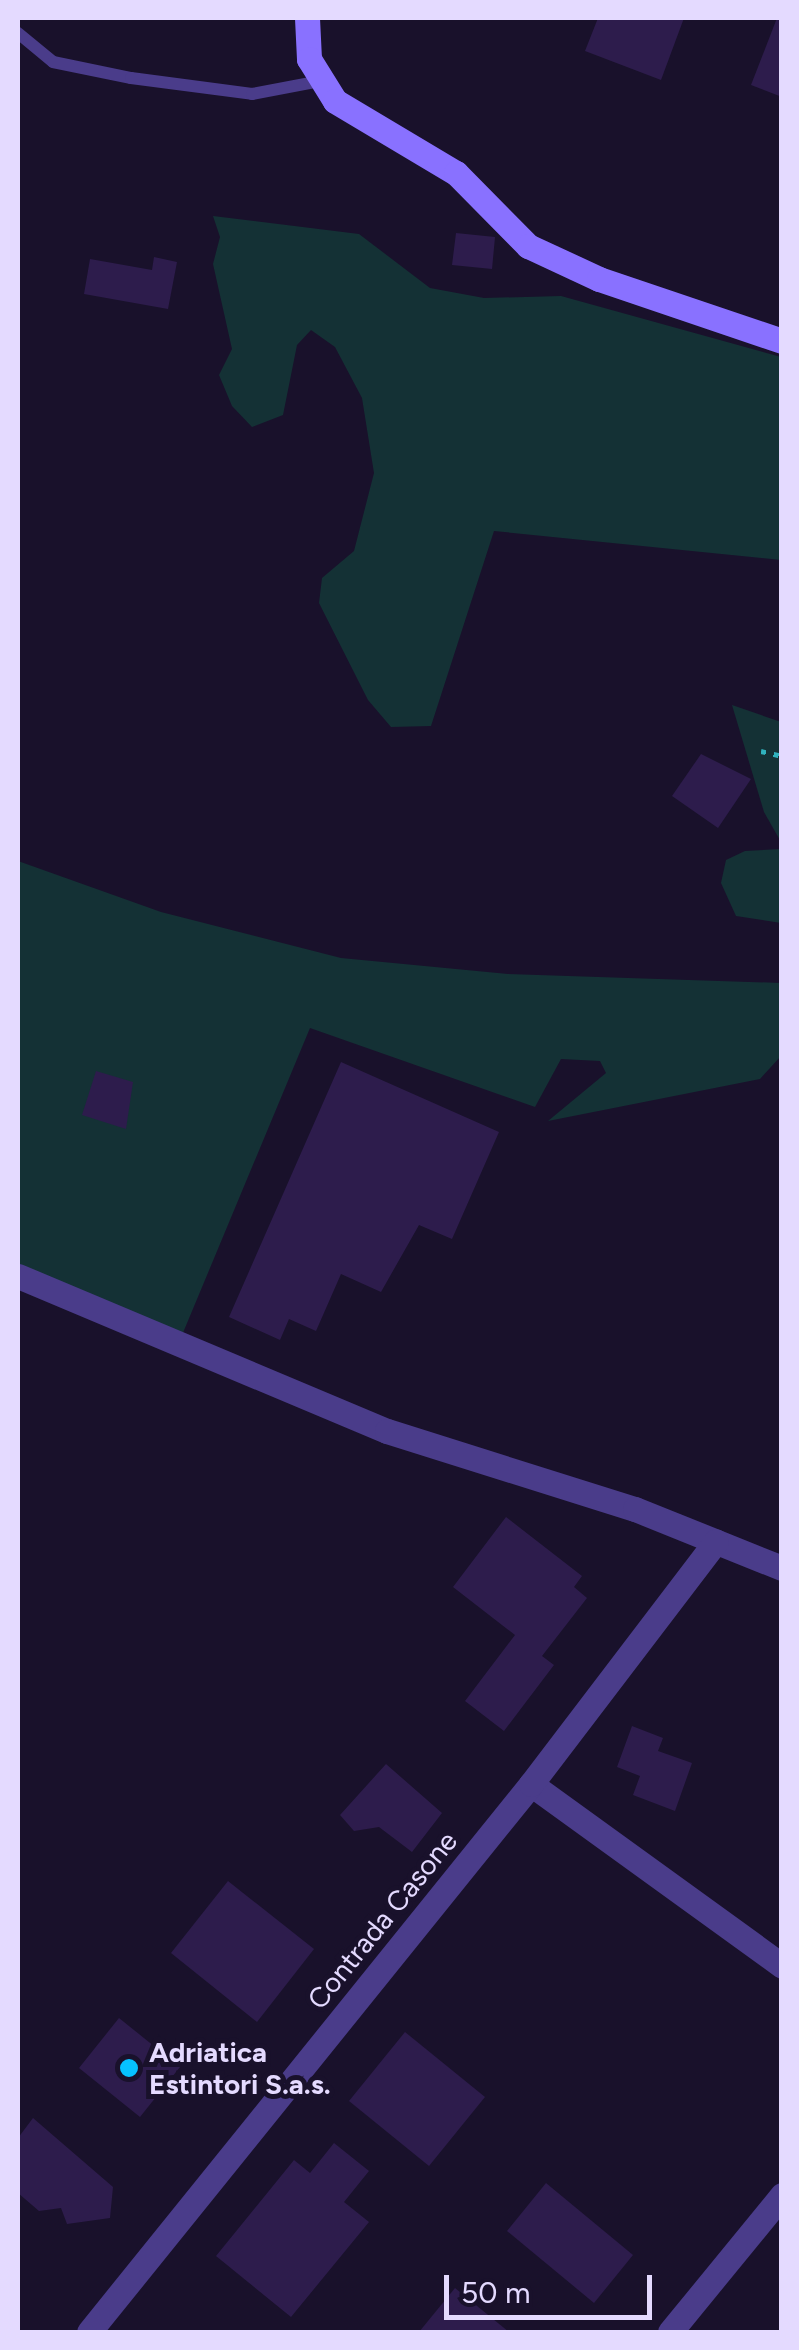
<!DOCTYPE html>
<html>
<head>
<meta charset="utf-8">
<style>
  body { margin:0 }
  #map { position:relative; width:799px; height:2350px; overflow:hidden; background:#19112b; font-family:Figtree,sans-serif }
  div>[style] { position:absolute }
  .green>* { inset:0; background:#143135 }
  .building>* { inset:0; background:#2d1c4c }
  .path>* { height:5px; margin-top:-2.5px; transform-origin:0; background:repeating-linear-gradient(90deg,#30b2bd 0 5px,transparent 0 13px) }
  .lane>* { height:12px; margin:-6px; padding:0 6px; transform-origin:6px; border-radius:6px; background:#4a3c8a }
  .street>* { height:25px; margin:-12.5px; padding:0 12.5px; transform-origin:12.5px; border-radius:12.5px; background:#4a3c8a }
  .secondary>* { height:25px; margin:-12.5px; padding:0 12.5px; transform-origin:12.5px; border-radius:12.5px; background:#8971ff }
  .dots>* { width:28px; height:28px; translate:-50% -50%; box-sizing:border-box; border:5px solid #19112b; border-radius:50% }
  span { translate:-50% -50%; white-space:nowrap; text-align:center; line-height:1.15; -webkit-text-stroke:10px #19112b; paint-order:stroke }
  .street-label { font-size:28px; color:#e4daff }
  .poi-label { font-size:28px; color:#e4daff; font-weight:700 }
  .left { translate:0 -50%; text-align:left }
  .frame { position:absolute; inset:0; border:20px solid #e4daff; pointer-events:none }
  .scale { position:absolute; left:444px; top:2275px; width:208px; height:45px; box-sizing:border-box; border:5px solid #e4daff; border-top:0; padding-left:12px; font-size:30px; line-height:35px; white-space:nowrap; color:#e4daff; -webkit-text-stroke:8px #19112b; paint-order:stroke }
</style>
</head>
<body>
<div id="map">
  <div class="green">
    <div style="clip-path:polygon(213px 216px,359px 234px,430px 288px,484px 298px,561px 296px,781px 357px,781px 560px,494px 531px,431px 726px,391px 727px,368px 700px,319px 603px,322px 578px,354px 551px,374px 473px,362px 398px,335px 347px,311px 330px,297px 345px,283px 415px,252px 427px,232px 406px,219px 375px,232px 349px,213px 264px,220px 237px)"></div>
    <div style="clip-path:polygon(732px 705px,781px 722px,781px 842px,764px 812px)"></div>
    <div style="clip-path:polygon(781px 849px,781px 923px,736px 916px,721px 883px,726px 860px,745px 851px)"></div>
    <div style="clip-path:polygon(18px 861px,161px 912px,341px 958px,508px 974px,781px 983px,781px 1056px,760px 1079px,548px 1121px,606px 1073px,600px 1061px,561px 1059px,535px 1107px,310px 1028px,180px 1340px,18px 1266px)"></div>
  </div>
  <div class="building">
    <div style="clip-path:polygon(598px 18px,684px 18px,661px 80px,585px 51px)"></div>
    <div style="clip-path:polygon(777px 18px,782px 18px,782px 97px,751px 85px)"></div>
    <div style="clip-path:polygon(456px 233px,495px 237px,492px 269px,452px 265px)"></div>
    <div style="clip-path:polygon(154px 257px,177px 262px,168px 309px,84px 294px,90px 259px,152px 270px)"></div>
    <div style="clip-path:polygon(701px 754px,751px 779px,718px 828px,672px 796px)"></div>
    <div style="clip-path:polygon(341px 1062px,499px 1132px,452px 1239px,419px 1225px,381px 1292px,341px 1274px,316px 1331px,289px 1319px,280px 1340px,229px 1317px)"></div>
    <div style="clip-path:polygon(96px 1071px,133px 1082px,126px 1129px,82px 1115px)"></div>
    <div style="clip-path:polygon(506px 1517px,582px 1576px,574px 1587px,587px 1598px,542px 1656px,554px 1665px,504px 1731px,465px 1701px,515px 1635px,453px 1587px)"></div>
    <div style="clip-path:polygon(632px 1726px,663px 1738px,658px 1751px,692px 1763px,675px 1811px,633px 1795px,640px 1776px,617px 1767px)"></div>
    <div style="clip-path:polygon(386px 1764px,442px 1813px,412px 1852px,379px 1827px,354px 1831px,340px 1815px)"></div>
    <div style="clip-path:polygon(228px 1881px,314px 1949px,257px 2022px,171px 1953px)"></div>
    <div style="clip-path:polygon(119px 2018px,180px 2067px,140px 2117px,79px 2068px)"></div>
    <div style="clip-path:polygon(405px 2032px,485px 2097px,429px 2166px,349px 2101px)"></div>
    <div style="clip-path:polygon(33px 2118px,113px 2187px,110px 2218px,67px 2224px,61px 2208px,39px 2211px,18px 2193px,18px 2138px)"></div>
    <div style="clip-path:polygon(334px 2143px,369px 2171px,344px 2202px,369px 2222px,291px 2317px,216px 2256px,294px 2160px,310px 2173px)"></div>
    <div style="clip-path:polygon(546px 2183px,633px 2255px,594px 2303px,507px 2231px)"></div>
    <div style="clip-path:polygon(455px 2288px,509px 2332px,419px 2332px)"></div>
  </div>
  <div class="path">
    <div style="left:761px;top:751px;width:22px;rotate:13deg"></div>
  </div>
  <div class="lane">
    <div style="left:18px;top:33px;width:45px;rotate:39.6deg"></div>
    <div style="left:53px;top:62px;width:80px;rotate:11.6deg"></div>
    <div style="left:131px;top:78px;width:122px;rotate:7.5deg"></div>
    <div style="left:252px;top:94px;width:69px;rotate:-10.8deg"></div>
  </div>
  <div class="street">
    <div style="left:18px;top:1276px;width:400px;rotate:22.8deg"></div>
    <div style="left:387px;top:1431px;width:260px;rotate:17.5deg"></div>
    <div style="left:635px;top:1509px;width:158px;rotate:21.9deg"></div>
    <div style="left:531px;top:1784px;width:310px;rotate:35.9deg"></div>
    <div style="left:89px;top:2332px;width:704px;rotate:-51.11deg"></div>
    <div style="left:531px;top:1784px;width:305px;rotate:-52.7deg"></div>
    <div style="left:670px;top:2332px;width:177px;rotate:-50.7deg"></div>
  </div>
  <div class="secondary">
    <div style="left:307px;top:18px;width:41px;rotate:87.2deg"></div>
    <div style="left:309px;top:59px;width:49px;rotate:58.2deg"></div>
    <div style="left:335px;top:101px;width:141px;rotate:30.8deg"></div>
    <div style="left:456px;top:173px;width:103px;rotate:45.4deg"></div>
    <div style="left:528px;top:246px;width:78px;rotate:24.9deg"></div>
    <div style="left:599px;top:279px;width:193px;rotate:18.7deg"></div>
  </div>
  <div class="dots">
    <div style="left:129px;top:2068px;background:#06c2ff"></div>
  </div>
  <div class="street-label">
    <span style="left:382px;top:1920px;rotate:-51deg">Contrada Casone</span>
  </div>
  <div class="poi-label">
    <span class="left" style="left:149px;top:2068px">Adriatica<br>Estintori S.a.s.</span>
  </div>
  <div class="frame"></div>
  <div class="scale">50 m</div>
</div>
</body>
</html>
